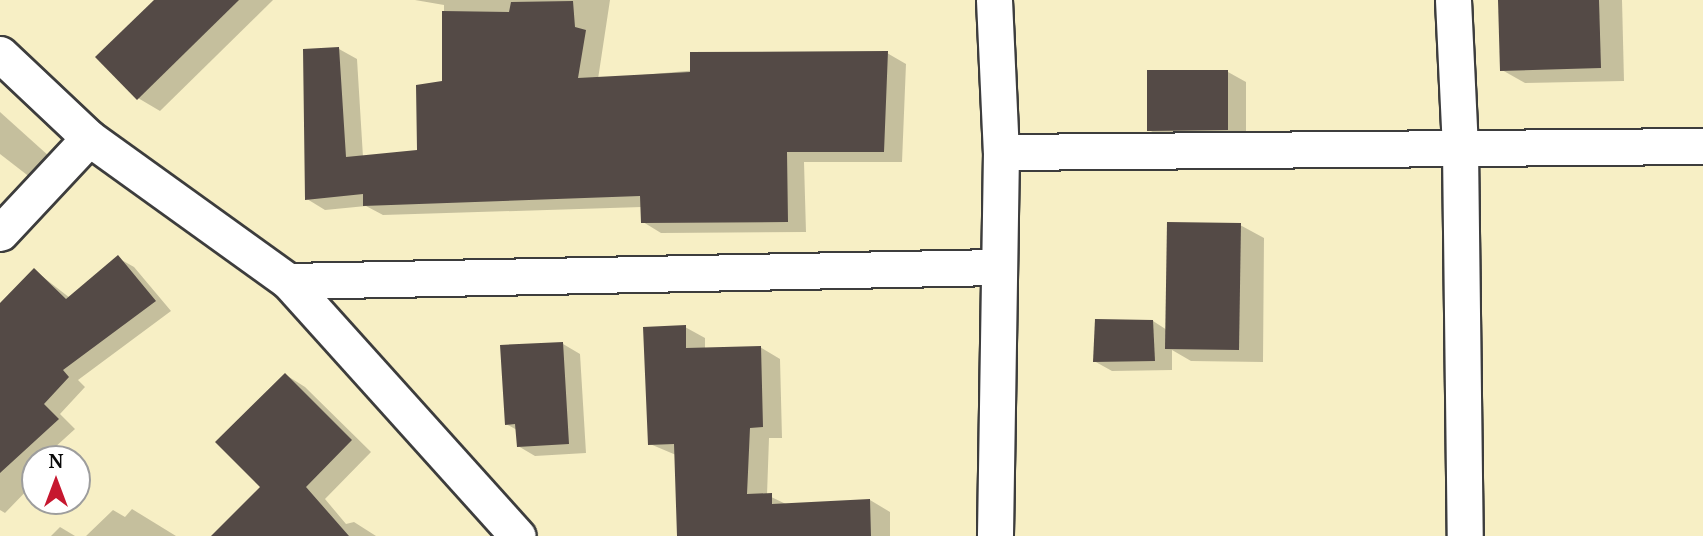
<!DOCTYPE html>
<html>
<head>
<meta charset="utf-8">
<style>
  body { margin:0 }
  #map { position:relative; width:1703px; height:536px; overflow:hidden; background:#fff8e8; font-family:"Noto Serif",serif }
  div>[style] { position:absolute }
  .farmland>* { inset:0; background:#f7efc5 }
  .shadow>* { inset:0; background:#0003 }
  .building>* { inset:0; background:#544a46 }
  .roads { filter:drop-shadow(2px 0 #3d3d3d) drop-shadow(-2px 0 #3d3d3d) drop-shadow(0 2px #3d3d3d) drop-shadow(0 -2px #3d3d3d) }
  .minor>* { height:35px; margin:-17.5px; padding:0 17.5px; transform-origin:17.5px; border-radius:17.5px; background:#fff }
  span { translate:-50% -50%; white-space:nowrap; text-align:center; line-height:1.15; -webkit-text-stroke:7px #fff; paint-order:stroke }
  .north { position:absolute; left:21px; top:445px; width:70px; height:70px; box-sizing:border-box; background:#fff; border:2px solid #9d9d9d; border-radius:50%; rotate:0deg; font-size:19px; font-weight:700; line-height:28px; text-align:center; color:#0a0a0a }
  .north::after { content:''; display:block; margin:auto; width:24px; height:32px; background:#c6172f; clip-path:polygon(50% 0,100% 100%,50% 72%,0 100%) }
</style>
</head>
<body>
<div id="map">
  <div class="farmland">
    <div style="clip-path:polygon(evenodd,0 0,1703px 0,1703px 536px,0 536px,0 0,35px 459px,77px 459px,77px 501px,35px 501px,35px 459px)"></div>
  </div>
  <div class="shadow">
    <div style="clip-path:polygon(157px 0,273px 0,160px 111px,138px 98px)"></div>
    <div style="clip-path:polygon(415px 0,610px 0,598px 79px,887px 53px,906px 64px,902px 162px,804px 162px,806px 232px,661px 233px,643px 222px,642px 207px,383px 215px,366px 206px,325px 210px,307px 199px,339px 49px,357px 59px,363px 157px,419px 151px,444px 83px,444px 5px)"></div>
    <div style="clip-path:polygon(1500px 0,1622px 0,1624px 81px,1525px 83px,1502px 70px)"></div>
    <div style="clip-path:polygon(1228px 72px,1246px 82px,1246px 139px,1167px 140px,1149px 130px)"></div>
    <div style="clip-path:polygon(0 112px,50px 157px,31px 178px,0 154px)"></div>
    <div style="clip-path:polygon(1240px 225px,1264px 238px,1263px 362px,1191px 361px,1172px 350px,1172px 370px,1112px 371px,1094px 361px,1153px 321px,1167px 330px)"></div>
    <div style="clip-path:polygon(118px 258px,134px 267px,171px 311px,78px 380px,85px 387px,60px 414px,75px 429px,42px 459px,35px 459px,29px 474px,35px 482px,5px 513px,0 510px,0 305px,34px 270px,70px 298px)"></div>
    <div style="clip-path:polygon(685px 327px,705px 338px,705px 349px,760px 347px,780px 359px,782px 438px,769px 438px,767px 495px,788px 505px,870px 500px,890px 512px,890px 536px,679px 536px,676px 455px,650px 444px)"></div>
    <div style="clip-path:polygon(563px 344px,580px 354px,586px 453px,535px 456px,518px 446px,517px 430px,506px 424px)"></div>
    <div style="clip-path:polygon(286px 375px,305px 387px,371px 452px,325px 499px,346px 524px,354px 522px,376px 536px,214px 536px,263px 487px)"></div>
    <div style="clip-path:polygon(132px 509px,176px 536px,86px 536px,113px 510px,125px 517px)"></div>
    <div style="clip-path:polygon(60px 527px,75px 536px,51px 536px)"></div>
  </div>
  <div class="building">
    <div style="clip-path:polygon(154px 0,239px 0,137px 100px,95px 57px)"></div>
    <div style="clip-path:polygon(1498px 0,1599px 0,1601px 68px,1500px 71px)"></div>
    <div style="clip-path:polygon(573px 1px,575px 27px,586px 30px,578px 78px,690px 72px,690px 52px,888px 51px,884px 152px,787px 152px,788px 222px,641px 223px,640px 196px,363px 206px,363px 194px,305px 200px,303px 49px,339px 47px,346px 157px,417px 150px,416px 85px,442px 81px,442px 11px,509px 12px,511px 2px)"></div>
    <div style="clip-path:polygon(1147px 70px,1228px 70px,1228px 130px,1147px 131px)"></div>
    <div style="clip-path:polygon(1167px 222px,1241px 223px,1239px 350px,1165px 349px)"></div>
    <div style="clip-path:polygon(118px 255px,156px 301px,63px 370px,69px 377px,44px 404px,59px 419px,0 473px,0 303px,34px 268px,66px 299px)"></div>
    <div style="clip-path:polygon(1095px 319px,1153px 320px,1155px 361px,1093px 362px)"></div>
    <div style="clip-path:polygon(686px 325px,686px 348px,761px 346px,763px 427px,750px 428px,747px 494px,772px 493px,772px 504px,870px 499px,871px 536px,677px 536px,674px 444px,648px 445px,643px 327px)"></div>
    <div style="clip-path:polygon(563px 342px,569px 444px,517px 447px,515px 424px,505px 425px,500px 345px)"></div>
    <div style="clip-path:polygon(285px 373px,352px 440px,306px 487px,349px 536px,211px 536px,260px 487px,215px 442px)"></div>
  </div>
  <div class="roads">
    <div class="minor">
      <div style="left:994px;top:0;width:152px;rotate:87.4deg"></div>
      <div style="left:1001px;top:152px;width:384px;rotate:90.9deg"></div>
      <div style="left:1453px;top:0;width:149px;rotate:87.3deg"></div>
      <div style="left:1460px;top:149px;width:387px;rotate:89.3deg"></div>
      <div style="left:0;top:54px;width:122px;rotate:43.3deg"></div>
      <div style="left:89px;top:138px;width:130px;rotate:133.1deg"></div>
      <div style="left:89px;top:138px;width:245px;rotate:35.7deg"></div>
      <div style="left:288px;top:281px;width:708px;rotate:-1.13deg"></div>
      <div style="left:1001px;top:152px;width:702px;rotate:-0.49deg"></div>
      <div style="left:288px;top:281px;width:343px;rotate:48deg"></div>
    </div>
  </div>
  <div class="north">N</div>
</div>
</body>
</html>
